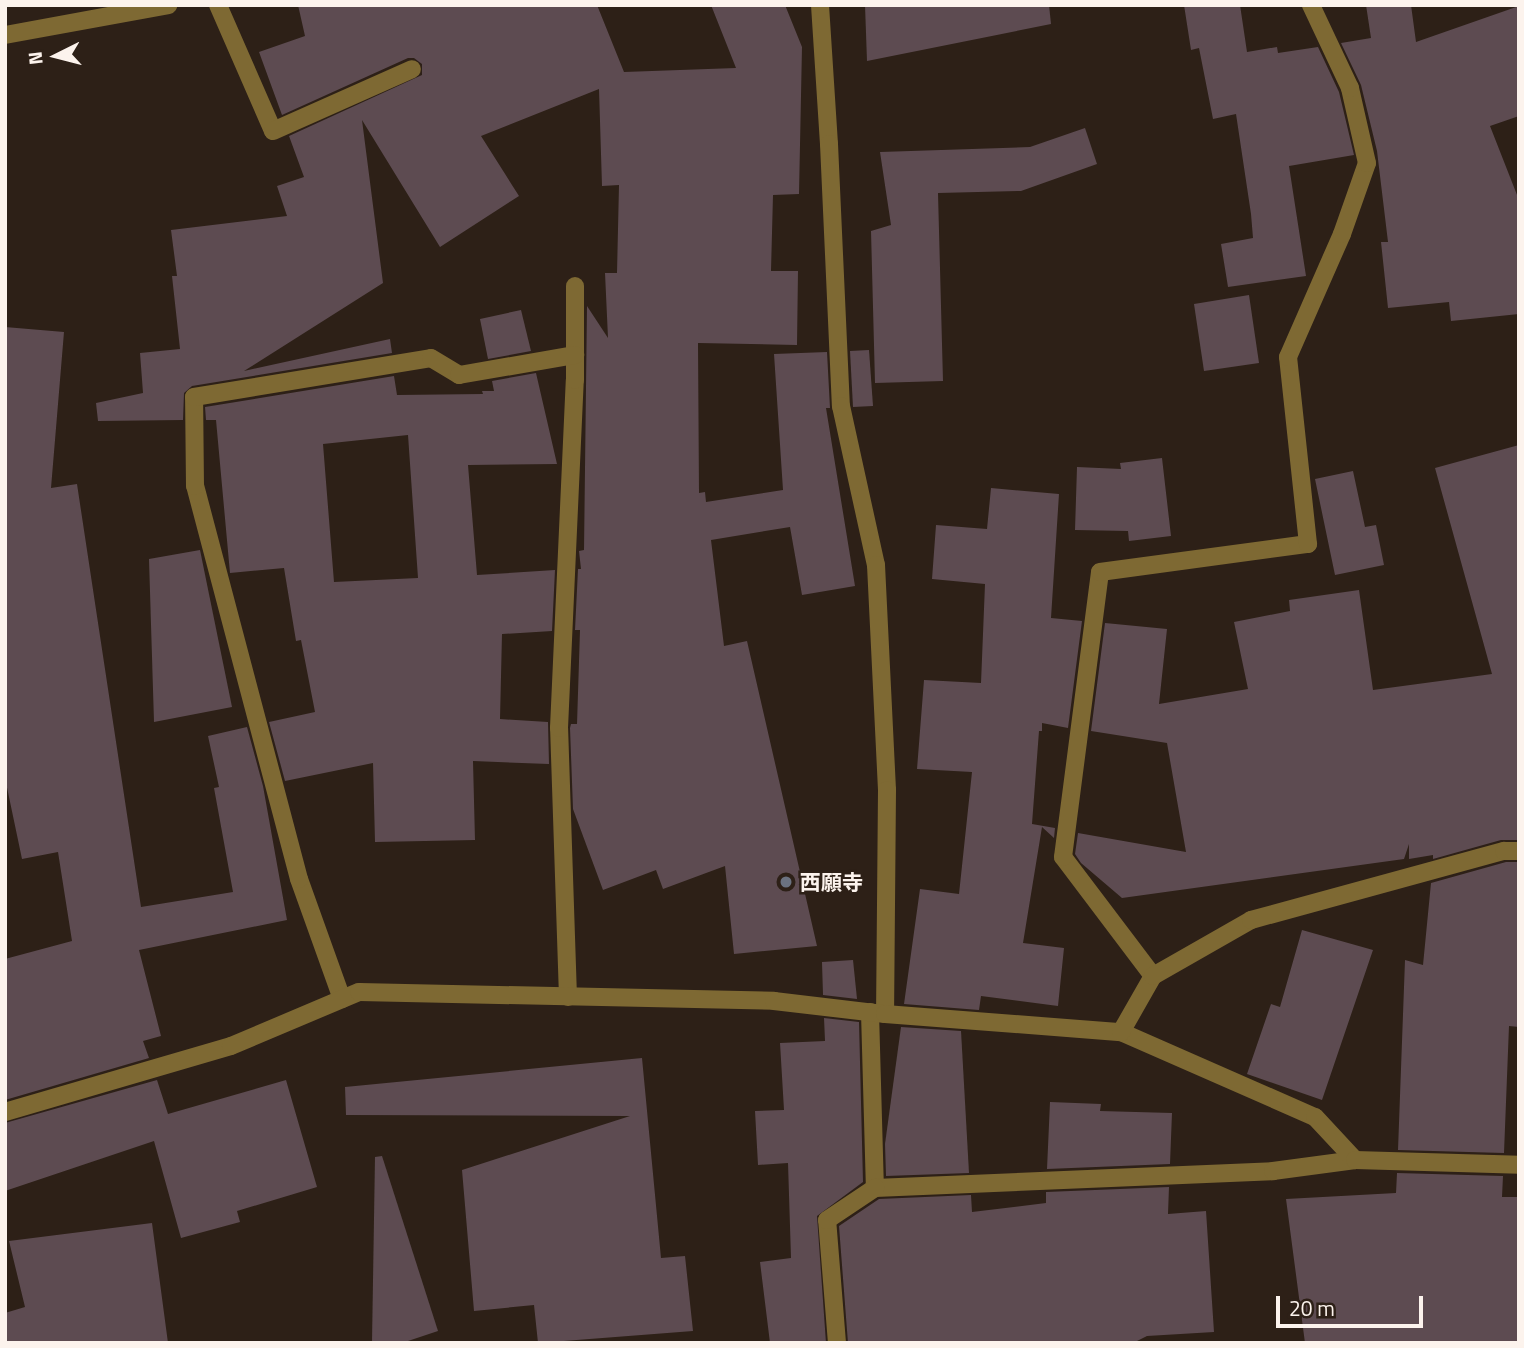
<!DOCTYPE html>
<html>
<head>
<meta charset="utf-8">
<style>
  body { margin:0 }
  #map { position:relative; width:1524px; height:1348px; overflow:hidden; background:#2d2017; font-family:"Titillium Web","Noto Sans JP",sans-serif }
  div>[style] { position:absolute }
  .building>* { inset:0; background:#5d4b51 }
  .minor>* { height:18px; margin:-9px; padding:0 9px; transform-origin:9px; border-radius:9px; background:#7e6933 }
  .dots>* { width:19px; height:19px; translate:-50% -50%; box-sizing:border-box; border:4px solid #2d2017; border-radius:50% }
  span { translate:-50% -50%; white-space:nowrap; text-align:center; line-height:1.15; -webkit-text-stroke:5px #2d2017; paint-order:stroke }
  .poi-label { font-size:21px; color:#fcf3ed; font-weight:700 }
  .left { translate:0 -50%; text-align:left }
  .frame { position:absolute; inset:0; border:7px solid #fcf3ed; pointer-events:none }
  .north { position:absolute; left:21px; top:21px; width:70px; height:70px; -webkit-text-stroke:5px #2d2017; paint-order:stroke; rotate:264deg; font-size:19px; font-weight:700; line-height:28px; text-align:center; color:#fcf3ed }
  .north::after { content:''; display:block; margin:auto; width:24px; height:32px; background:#fcf3ed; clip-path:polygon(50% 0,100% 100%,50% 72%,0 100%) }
  .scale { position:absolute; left:1276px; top:1296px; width:147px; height:32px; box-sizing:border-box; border:4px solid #fcf3ed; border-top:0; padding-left:9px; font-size:21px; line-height:24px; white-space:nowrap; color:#fcf3ed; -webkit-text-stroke:5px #2d2017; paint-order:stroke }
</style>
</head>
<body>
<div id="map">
  <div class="building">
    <div style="clip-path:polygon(298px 5px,597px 5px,624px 72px,736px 68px,711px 5px,785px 5px,802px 47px,799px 194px,773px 195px,771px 271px,798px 271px,797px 345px,698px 343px,699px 493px,705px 492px,706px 502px,783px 490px,774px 354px,827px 352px,830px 408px,826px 408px,855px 586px,802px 595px,790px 527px,711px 540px,724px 646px,747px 641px,817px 946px,734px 954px,725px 866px,663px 889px,656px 870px,603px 890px,573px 809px,570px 728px,571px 724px,577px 724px,580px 630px,575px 630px,578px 569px,581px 569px,579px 551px,584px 550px,587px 306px,608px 338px,605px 273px,617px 273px,619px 185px,602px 186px,599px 89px,481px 136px,519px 196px,440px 247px,362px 120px,383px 283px,244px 371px,390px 339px,392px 353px,192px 386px,184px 393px,183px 420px,98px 421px,96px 403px,143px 393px,140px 353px,180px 349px,172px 276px,177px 276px,171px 230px,287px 216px,277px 186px,304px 177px,289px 136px,422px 75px,422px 64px,414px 58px,408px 58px,282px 115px,259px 52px,305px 36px)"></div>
    <div style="clip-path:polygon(865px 5px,1049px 5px,1051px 24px,867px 61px)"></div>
    <div style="clip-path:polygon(1184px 5px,1240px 5px,1247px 52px,1277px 47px,1278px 53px,1318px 47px,1339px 92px,1354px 155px,1289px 166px,1306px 276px,1228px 287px,1221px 244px,1253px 238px,1251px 214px,1236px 114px,1213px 119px,1199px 48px,1191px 50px)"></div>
    <div style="clip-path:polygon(1366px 5px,1411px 5px,1416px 42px,1519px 6px,1519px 116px,1490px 126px,1519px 200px,1519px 314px,1451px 321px,1449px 302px,1388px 308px,1381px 242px,1388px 242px,1377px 151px,1361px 85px,1341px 43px,1371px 38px)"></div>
    <div style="clip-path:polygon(1085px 128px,1097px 164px,1021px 191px,938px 193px,943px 381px,875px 383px,871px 231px,891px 225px,880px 152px,1030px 147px)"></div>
    <div style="clip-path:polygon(1249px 295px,1259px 363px,1204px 371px,1194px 304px)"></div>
    <div style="clip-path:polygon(521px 310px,531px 351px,488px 359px,480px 319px)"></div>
    <div style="clip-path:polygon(5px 327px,64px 332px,51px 488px,77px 484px,141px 907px,233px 892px,214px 788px,219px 787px,208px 736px,247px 727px,263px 786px,287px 920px,139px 950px,161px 1036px,143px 1041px,149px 1058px,5px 1100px,5px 959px,72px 941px,58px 852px,22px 859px,5px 778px)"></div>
    <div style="clip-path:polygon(869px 350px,873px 406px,853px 407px,850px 351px)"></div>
    <div style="clip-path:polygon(evenodd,536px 373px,557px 464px,468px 465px,477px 575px,555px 570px,552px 631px,502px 634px,500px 719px,548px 722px,549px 764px,473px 761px,475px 840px,375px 842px,373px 763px,285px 781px,269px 722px,315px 712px,301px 640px,296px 641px,284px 568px,230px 573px,216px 420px,206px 420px,205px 407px,394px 376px,397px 395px,483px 394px,482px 391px,494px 391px,492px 381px,536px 373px,408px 435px,418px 578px,334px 582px,323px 444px,408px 435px)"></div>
    <div style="clip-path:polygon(1519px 445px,1519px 840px,1501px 840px,1433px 859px,1433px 855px,1409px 859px,1409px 844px,1404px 859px,1122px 898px,1081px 863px,1075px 854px,1078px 833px,1186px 852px,1167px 743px,1091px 731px,1105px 623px,1167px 629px,1159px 704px,1248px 689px,1234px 622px,1290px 611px,1289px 600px,1359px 590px,1373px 690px,1492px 674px,1435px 468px)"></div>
    <div style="clip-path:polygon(1162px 458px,1171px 536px,1129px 541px,1128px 531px,1075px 530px,1077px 467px,1121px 469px,1120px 463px)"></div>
    <div style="clip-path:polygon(1353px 471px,1365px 527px,1376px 525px,1384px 565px,1335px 575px,1315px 479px)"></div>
    <div style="clip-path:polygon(991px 488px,1059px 494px,1051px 618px,1082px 621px,1068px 728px,1042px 723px,1042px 731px,1039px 731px,1032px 824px,1055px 828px,1054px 838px,1042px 827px,1023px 943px,1064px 948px,1058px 1006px,981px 996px,979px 1010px,904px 1004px,920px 889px,959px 894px,972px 772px,917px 769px,924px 680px,981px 683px,985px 584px,932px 579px,936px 525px,987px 529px)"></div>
    <div style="clip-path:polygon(200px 550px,232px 707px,154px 722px,149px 559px)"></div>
    <div style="clip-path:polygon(1506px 862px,1519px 862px,1519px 1027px,1509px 1026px,1504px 1153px,1398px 1150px,1405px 960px,1423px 965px,1431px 883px)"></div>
    <div style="clip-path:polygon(1302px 930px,1373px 950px,1322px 1100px,1247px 1074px,1271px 1004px,1280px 1007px)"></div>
    <div style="clip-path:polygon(853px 960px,857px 999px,823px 995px,822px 962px)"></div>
    <div style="clip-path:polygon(824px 1018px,859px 1022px,863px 1182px,817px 1216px,826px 1343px,770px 1343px,760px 1262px,791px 1258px,788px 1163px,758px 1165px,755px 1111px,784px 1110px,780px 1043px,825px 1041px)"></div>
    <div style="clip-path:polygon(901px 1027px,961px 1031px,969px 1173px,886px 1176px,885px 1144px)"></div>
    <div style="clip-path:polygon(642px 1058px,661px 1258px,685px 1256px,693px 1331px,538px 1343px,534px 1305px,474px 1311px,462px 1170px,630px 1116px,346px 1115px,345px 1087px)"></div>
    <div style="clip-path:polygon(157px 1080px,168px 1114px,286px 1080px,317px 1187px,237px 1211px,240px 1222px,181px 1238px,154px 1141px,5px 1191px,5px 1123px)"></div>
    <div style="clip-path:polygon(1050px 1102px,1101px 1104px,1100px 1111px,1172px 1113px,1170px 1164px,1047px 1169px)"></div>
    <div style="clip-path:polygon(382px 1156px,438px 1331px,402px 1343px,372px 1343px,375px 1157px)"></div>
    <div style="clip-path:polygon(1397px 1173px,1503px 1176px,1502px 1197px,1519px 1197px,1519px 1343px,1305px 1343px,1286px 1199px,1396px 1193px)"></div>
    <div style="clip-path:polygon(1169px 1187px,1168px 1214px,1206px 1211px,1214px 1332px,1147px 1336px,1133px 1343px,848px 1343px,839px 1226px,879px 1199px,971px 1195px,972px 1212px,1046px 1203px,1046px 1192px)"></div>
    <div style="clip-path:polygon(152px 1223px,168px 1343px,5px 1343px,5px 1313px,25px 1307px,9px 1241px)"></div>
  </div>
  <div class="minor">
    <div style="left:218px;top:5px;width:137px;rotate:66.4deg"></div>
    <div style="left:273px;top:131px;width:152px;rotate:-24deg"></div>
    <div style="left:820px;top:5px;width:139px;rotate:86.3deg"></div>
    <div style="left:829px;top:144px;width:262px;rotate:87.4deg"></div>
    <div style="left:841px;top:406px;width:163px;rotate:77.6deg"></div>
    <div style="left:876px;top:565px;width:225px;rotate:87.2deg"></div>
    <div style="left:887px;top:790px;width:224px;rotate:90.5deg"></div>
    <div style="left:5px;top:35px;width:166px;rotate:-10.4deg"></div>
    <div style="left:1153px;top:976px;width:149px;rotate:-127.1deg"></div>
    <div style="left:1063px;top:857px;width:287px;rotate:-82.6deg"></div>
    <div style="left:1100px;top:572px;width:210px;rotate:-7.7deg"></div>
    <div style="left:1308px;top:544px;width:188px;rotate:-96.1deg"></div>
    <div style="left:1288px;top:357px;width:134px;rotate:-66.3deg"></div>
    <div style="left:1342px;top:234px;width:75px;rotate:-70.6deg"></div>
    <div style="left:1367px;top:163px;width:77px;rotate:-102.8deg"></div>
    <div style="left:1350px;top:88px;width:92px;rotate:-115.2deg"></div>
    <div style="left:568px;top:997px;width:269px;rotate:-91.9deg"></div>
    <div style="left:559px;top:728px;width:348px;rotate:-87.4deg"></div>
    <div style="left:575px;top:380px;width:94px;rotate:-90deg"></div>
    <div style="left:342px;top:999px;width:127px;rotate:-109.7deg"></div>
    <div style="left:299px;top:879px;width:407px;rotate:-104.8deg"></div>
    <div style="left:195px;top:486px;width:89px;rotate:-90.6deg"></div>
    <div style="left:194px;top:397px;width:240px;rotate:-9.3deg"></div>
    <div style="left:431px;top:358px;width:33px;rotate:31deg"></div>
    <div style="left:459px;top:375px;width:118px;rotate:-9.8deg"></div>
    <div style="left:870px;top:1012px;width:176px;rotate:88.4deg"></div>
    <div style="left:875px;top:1188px;width:398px;rotate:-2.4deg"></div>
    <div style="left:1273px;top:1171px;width:83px;rotate:-7.6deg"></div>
    <div style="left:1121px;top:1032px;width:212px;rotate:23.7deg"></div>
    <div style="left:1315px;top:1117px;width:59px;rotate:47.1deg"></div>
    <div style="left:1355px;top:1160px;width:164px;rotate:1.7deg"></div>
    <div style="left:5px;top:1112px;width:235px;rotate:-16.3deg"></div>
    <div style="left:231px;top:1046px;width:139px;rotate:-22.9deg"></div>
    <div style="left:359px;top:992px;width:415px;rotate:1.2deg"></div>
    <div style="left:774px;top:1001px;width:112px;rotate:6.7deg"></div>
    <div style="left:885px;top:1014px;width:237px;rotate:4.4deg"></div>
    <div style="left:1121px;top:1032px;width:64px;rotate:-60.3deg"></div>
    <div style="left:1153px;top:976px;width:113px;rotate:-29.7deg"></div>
    <div style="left:1251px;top:920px;width:262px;rotate:-15.3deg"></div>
    <div style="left:1504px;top:851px;width:15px"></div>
    <div style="left:837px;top:1343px;width:123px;rotate:-94.6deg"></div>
    <div style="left:827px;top:1220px;width:58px;rotate:-33.7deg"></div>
  </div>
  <div class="dots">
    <div style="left:786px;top:882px;background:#6b7280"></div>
  </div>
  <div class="poi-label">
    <span class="left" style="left:800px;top:882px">西願寺</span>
  </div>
  <div class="frame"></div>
  <div class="north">N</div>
  <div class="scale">20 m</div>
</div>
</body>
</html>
